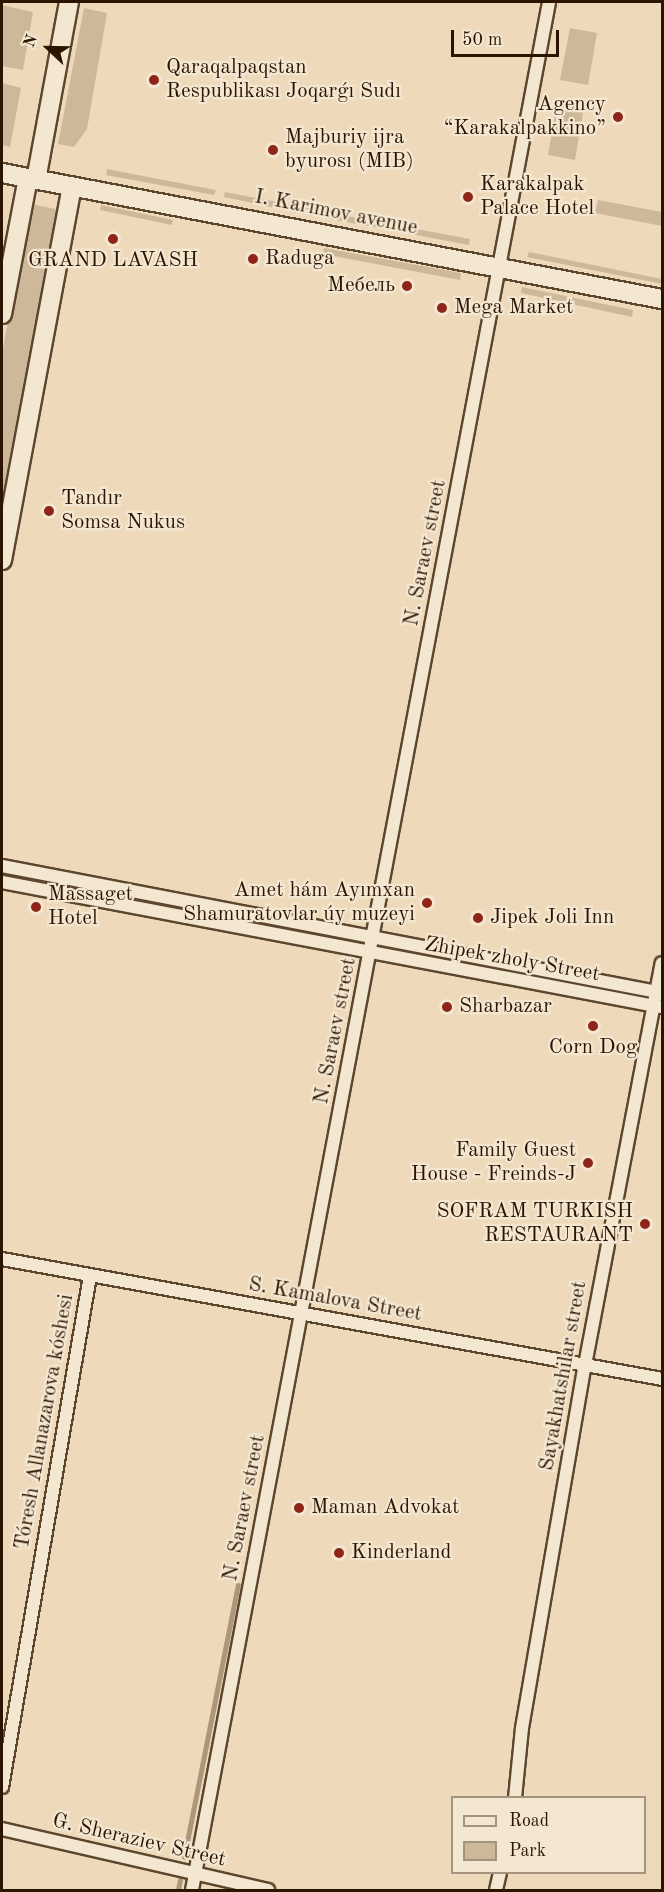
<!DOCTYPE html>
<html>
<head>
<meta charset="utf-8">
<style>
  body { margin:0 }
  #map { position:relative; width:664px; height:1892px; overflow:hidden; background:#eedaba; font-family:"Old Standard TT",serif }
  div>[style] { position:absolute }
  .green>* { inset:0; background:#cdb99a }
  .stream>* { height:4.5px; margin:-2.25px; padding:0 2.25px; transform-origin:2.25px; border-radius:2.25px; background:#ac977b }
  .roads { filter:drop-shadow(2px 0 #5c462e) drop-shadow(-2px 0 #5c462e) drop-shadow(0 2px #5c462e) drop-shadow(0 -2px #5c462e) }
  .street>* { height:12px; margin:-6px; padding:0 6px; transform-origin:6px; border-radius:6px; background:#f4e7d2 }
  .secondary>* { height:18px; margin:-9px; padding:0 9px; transform-origin:9px; border-radius:9px; background:#f4e7d2 }
  .dots>* { width:16px; height:16px; translate:-50% -50%; box-sizing:border-box; border:3px solid #f4e7d2; border-radius:50% }
  span { translate:-50% -50%; white-space:nowrap; text-align:center; line-height:1.15; -webkit-text-stroke:4.5px #f4e7d2; paint-order:stroke }
  .poi-label { font-size:21px; color:#2b1500 }
  .left { translate:0 -50%; text-align:left }
  .right { translate:-100% -50%; text-align:right }
  .street-label { font-size:21px; color:#2b1500 }
  .frame { position:absolute; inset:0; border:3px solid #2b1500; pointer-events:none }
  .legend { position:absolute; left:451px; top:1796px; width:195px; height:78px; box-sizing:border-box; background:#f4e7d2; border:2px solid #a4937e; margin:0; padding:8px 10px; list-style:none; font-size:18px; color:#2b1500 }
  .legend li { display:flex; align-items:center; gap:12px; height:30px }
  .legend b { width:30px; border:2px solid #a4937e }
  .north { position:absolute; left:18px; top:18px; width:60px; height:60px; -webkit-text-stroke:4px #f4e7d2; paint-order:stroke; rotate:292deg; font-size:16px; font-weight:700; line-height:24px; text-align:center; color:#2b1500 }
  .north::after { content:''; display:block; margin:auto; width:21px; height:27px; background:#2b1500; clip-path:polygon(50% 0,100% 100%,50% 72%,0 100%) }
  .scale { position:absolute; left:451px; top:30px; width:108px; height:27px; box-sizing:border-box; border:3px solid #2b1500; border-top:0; padding-left:8px; font-size:18px; line-height:21px; white-space:nowrap; color:#2b1500; -webkit-text-stroke:4px #f4e7d2; paint-order:stroke }
</style>
</head>
<body>
<div id="map">
  <div class="green">
    <div style="clip-path:polygon(2px 5px,33px 12px,23px 70px,2px 66px)"></div>
    <div style="clip-path:polygon(84px 8px,107px 13px,87px 129px,74px 147px,58px 144px)"></div>
    <div style="clip-path:polygon(570px 28px,597px 33px,588px 85px,560px 80px)"></div>
    <div style="clip-path:polygon(2px 83px,21px 88px,10px 147px,2px 145px)"></div>
    <div style="clip-path:polygon(557px 103px,584px 107px,575px 160px,548px 155px)"></div>
    <div style="clip-path:polygon(107px 169px,216px 190px,214px 195px,106px 175px)"></div>
    <div style="clip-path:polygon(225px 192px,314px 209px,313px 216px,224px 197px)"></div>
    <div style="clip-path:polygon(598px 200px,662px 212px,662px 226px,595px 213px)"></div>
    <div style="clip-path:polygon(31px 204px,56px 209px,59px 214px,2px 516px,2px 353px)"></div>
    <div style="clip-path:polygon(101px 205px,173px 220px,172px 225px,100px 210px)"></div>
    <div style="clip-path:polygon(326px 212px,470px 239px,469px 245px,325px 218px)"></div>
    <div style="clip-path:polygon(324px 248px,461px 273px,460px 280px,323px 254px)"></div>
    <div style="clip-path:polygon(529px 252px,662px 279px,662px 284px,527px 257px)"></div>
    <div style="clip-path:polygon(522px 287px,633px 310px,632px 317px,521px 293px)"></div>
  </div>
  <div class="stream">
    <div style="left:184px;top:1857px;width:277px;rotate:-78.8deg"></div>
    <div style="left:178px;top:1890px;width:10px;rotate:-79deg"></div>
  </div>
  <div class="roads">
    <div class="street">
      <div style="left:2px;top:866px;width:672px;rotate:10.89deg"></div>
      <div style="left:2px;top:882px;width:671px;rotate:10.74deg"></div>
      <div style="left:2px;top:1259px;width:671px;rotate:10.3deg"></div>
      <div style="left:2px;top:1787px;width:519px;rotate:-80.23deg"></div>
      <div style="left:515px;top:1798px;width:70px;rotate:-84.3deg"></div>
      <div style="left:522px;top:1728px;width:368px;rotate:-80.2deg"></div>
      <div style="left:585px;top:1365px;width:409px;rotate:-79.2deg"></div>
      <div style="left:2px;top:1829px;width:273px;rotate:12.9deg"></div>
      <div style="left:192px;top:1890px;width:1921px;rotate:-79.29deg"></div>
      <div style="left:496px;top:1890px;width:18px;rotate:-77deg"></div>
    </div>
    <div class="secondary">
      <div style="left:2px;top:173px;width:672px;rotate:10.81deg"></div>
      <div style="left:36px;top:180px;width:181px;rotate:-79.5deg"></div>
      <div style="left:2px;top:314px;width:138px;rotate:-79.2deg"></div>
      <div style="left:2px;top:560px;width:380px;rotate:-79.4deg"></div>
    </div>
  </div>
  <div class="dots">
    <div style="left:154px;top:80px;background:#8f2418"></div>
    <div style="left:618px;top:117px;background:#8f2418"></div>
    <div style="left:273px;top:150px;background:#8f2418"></div>
    <div style="left:468px;top:197px;background:#8f2418"></div>
    <div style="left:113px;top:239px;background:#8f2418"></div>
    <div style="left:253px;top:259px;background:#8f2418"></div>
    <div style="left:407px;top:286px;background:#8f2418"></div>
    <div style="left:442px;top:308px;background:#8f2418"></div>
    <div style="left:49px;top:511px;background:#8f2418"></div>
    <div style="left:427px;top:903px;background:#8f2418"></div>
    <div style="left:36px;top:907px;background:#8f2418"></div>
    <div style="left:478px;top:918px;background:#8f2418"></div>
    <div style="left:447px;top:1007px;background:#8f2418"></div>
    <div style="left:593px;top:1026px;background:#8f2418"></div>
    <div style="left:588px;top:1163px;background:#8f2418"></div>
    <div style="left:645px;top:1224px;background:#8f2418"></div>
    <div style="left:299px;top:1508px;background:#8f2418"></div>
    <div style="left:339px;top:1553px;background:#8f2418"></div>
  </div>
  <div class="poi-label">
    <span class="left" style="left:166px;top:80px">Qaraqalpaqstan<br>Respublikası Joqarǵı Sudı</span>
    <span class="right" style="left:606px;top:117px">Agency<br>“Karakalpakkino”</span>
    <span class="left" style="left:285px;top:150px">Majburiy ijra<br>byurosı (MIB)</span>
    <span class="left" style="left:480px;top:197px">Karakalpak<br>Palace Hotel</span>
    <span class="left" style="left:265px;top:259px">Raduga</span>
    <span style="left:113px;top:261px">GRAND LAVASH</span>
    <span class="right" style="left:395px;top:286px">Мебель</span>
    <span class="left" style="left:454px;top:308px">Mega Market</span>
    <span class="left" style="left:61px;top:511px">Tandır<br>Somsa Nukus</span>
    <span class="right" style="left:415px;top:903px">Amet hám Ayımxan<br>Shamuratovlar úy muzeyi</span>
    <span class="left" style="left:48px;top:907px">Massaget<br>Hotel</span>
    <span class="left" style="left:490px;top:918px">Jipek Joli Inn</span>
    <span class="left" style="left:459px;top:1007px">Sharbazar</span>
    <span style="left:593px;top:1048px">Corn Dog</span>
    <span class="right" style="left:576px;top:1163px">Family Guest<br>House - Freinds-J</span>
    <span class="right" style="left:633px;top:1224px">SOFRAM TURKISH<br>RESTAURANT</span>
    <span class="left" style="left:311px;top:1508px">Maman Advokat</span>
    <span class="left" style="left:351px;top:1553px">Kinderland</span>
  </div>
  <div class="street-label">
    <span style="left:336px;top:213px;rotate:11deg">I. Karimov avenue</span>
    <span style="left:426px;top:553px;rotate:-79deg">N. Saraev street</span>
    <span style="left:512px;top:960px;rotate:10deg">Zhipek zholy Street</span>
    <span style="left:336px;top:1031px;rotate:-79deg">N. Saraev street</span>
    <span style="left:335px;top:1300px;rotate:10deg">S. Kamalova Street</span>
    <span style="left:564px;top:1376px;rotate:-80deg">Sayakhatshilar street</span>
    <span style="left:45px;top:1422px;rotate:-80deg">Tóresh Allanazarova kóshesi</span>
    <span style="left:245px;top:1508px;rotate:-79deg">N. Saraev street</span>
    <span style="left:139px;top:1841px;rotate:13deg">G. Sheraziev Street</span>
  </div>
  <div class="frame"></div>
  <ul class="legend">
  <li><b style="height:8px;background:#f4e7d2"></b>Road</li>
  <li><b style="height:16px;background:#cdb99a"></b>Park</li>
  </ul>
  <div class="north">N</div>
  <div class="scale">50 m</div>
</div>
</body>
</html>
